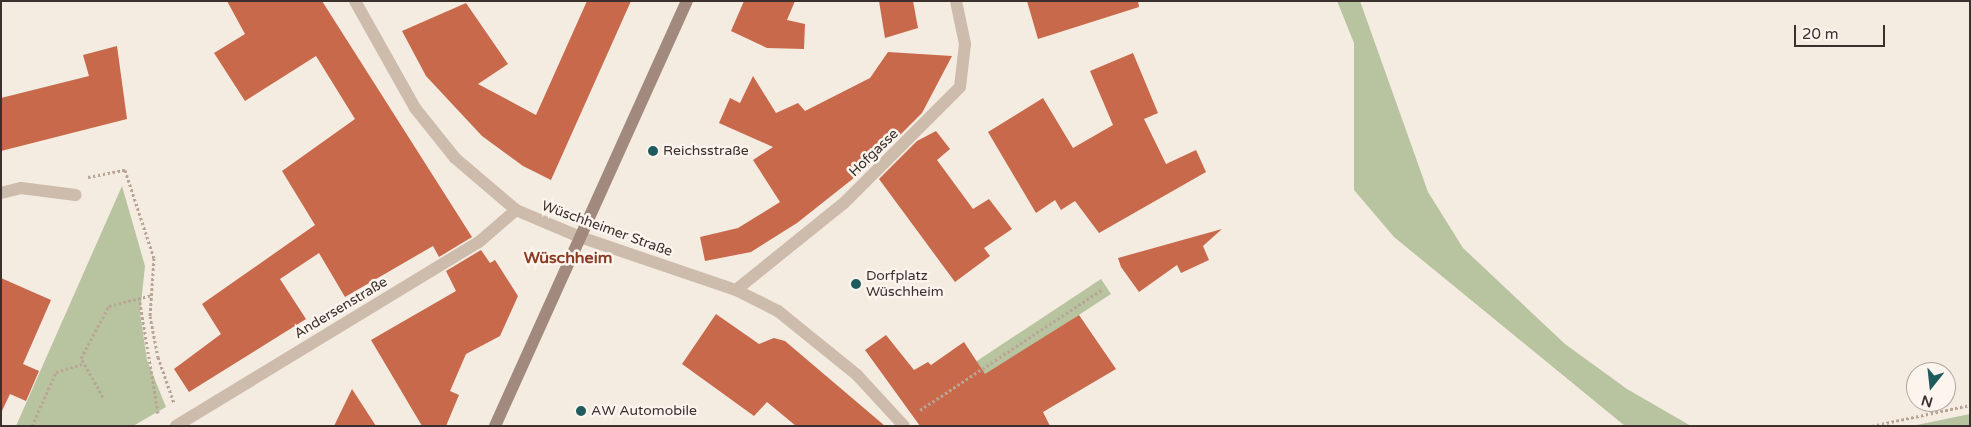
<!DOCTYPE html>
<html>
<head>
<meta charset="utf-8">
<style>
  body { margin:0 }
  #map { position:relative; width:1971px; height:427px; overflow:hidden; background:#f4ebe1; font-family:"Varela Round",sans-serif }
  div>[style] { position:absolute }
  .green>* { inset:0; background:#b8c4a0 }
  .building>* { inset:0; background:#c8694b }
  .path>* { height:3px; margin-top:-1.5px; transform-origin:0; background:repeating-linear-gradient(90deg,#b9a596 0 2.5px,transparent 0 5px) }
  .minor>* { height:12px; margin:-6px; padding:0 6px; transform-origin:6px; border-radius:6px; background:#cdbbac }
  .tertiary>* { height:12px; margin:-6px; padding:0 6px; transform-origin:6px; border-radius:6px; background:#cdbbac }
  .secondary>* { height:12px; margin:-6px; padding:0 6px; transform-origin:6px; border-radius:6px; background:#a18a7d }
  .dots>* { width:14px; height:14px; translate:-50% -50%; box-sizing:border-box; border:2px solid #fbf5ee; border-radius:50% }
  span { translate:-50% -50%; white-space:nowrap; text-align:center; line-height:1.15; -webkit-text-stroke:5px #fbf5ee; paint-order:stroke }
  .poi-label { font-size:14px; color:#3b302b }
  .left { translate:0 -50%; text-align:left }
  .street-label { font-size:14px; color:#3b302b }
  .quarter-label { font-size:16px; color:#8c3b22; font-weight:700 }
  .frame { position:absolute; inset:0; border:2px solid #3b302b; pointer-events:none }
  .north { position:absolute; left:1906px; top:362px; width:50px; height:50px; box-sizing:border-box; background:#fbf5ee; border:1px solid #aea6a0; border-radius:50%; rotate:196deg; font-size:14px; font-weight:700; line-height:20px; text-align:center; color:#3b302b }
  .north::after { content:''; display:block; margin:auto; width:18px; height:22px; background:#1f5a5e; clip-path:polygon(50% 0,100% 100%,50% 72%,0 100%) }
  .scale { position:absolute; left:1794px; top:25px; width:91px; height:22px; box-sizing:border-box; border:2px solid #3b302b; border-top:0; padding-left:6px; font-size:15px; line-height:18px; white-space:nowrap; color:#3b302b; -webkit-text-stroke:4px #fbf5ee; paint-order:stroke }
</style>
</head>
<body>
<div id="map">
  <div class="green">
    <div style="clip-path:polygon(1337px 1px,1360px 1px,1428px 192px,1463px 248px,1565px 344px,1627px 389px,1691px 426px,1625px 426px,1394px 237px,1354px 190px,1354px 43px)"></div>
    <div style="clip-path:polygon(122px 186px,145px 266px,140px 313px,147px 360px,166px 407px,133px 426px,16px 426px)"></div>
    <div style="clip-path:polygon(1101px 279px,1111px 294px,921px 418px,930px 392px)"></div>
    <div style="clip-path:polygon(1970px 414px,1970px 426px,1912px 426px)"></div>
  </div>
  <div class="building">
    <div style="clip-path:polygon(227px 1px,322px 1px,472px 237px,439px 257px,433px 246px,345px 297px,319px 253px,280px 279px,306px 319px,189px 392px,174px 369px,221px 334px,202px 304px,315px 225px,282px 171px,355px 119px,316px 56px,245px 101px,214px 53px,245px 34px)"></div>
    <div style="clip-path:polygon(587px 1px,631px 1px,551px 180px,523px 166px,482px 136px,426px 76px,402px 31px,466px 3px,508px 64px,478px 84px,536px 115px)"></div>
    <div style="clip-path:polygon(744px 1px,795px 1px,787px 20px,805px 24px,804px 49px,767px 48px,731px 31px)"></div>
    <div style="clip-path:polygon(879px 1px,913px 1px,918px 28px,885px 38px)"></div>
    <div style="clip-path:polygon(1027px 1px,1138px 1px,1139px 7px,1038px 39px)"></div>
    <div style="clip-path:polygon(117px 46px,127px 119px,1px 151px,1px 98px,89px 76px,83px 55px)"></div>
    <div style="clip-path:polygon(888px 52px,952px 56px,922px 113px,869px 166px,797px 223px,751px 252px,705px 261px,700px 237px,738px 228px,780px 202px,753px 160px,773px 147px,719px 123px,730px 98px,740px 103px,753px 76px,776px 113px,798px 103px,805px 111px,870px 78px)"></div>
    <div style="clip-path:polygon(1133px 53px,1158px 113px,1144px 119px,1166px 164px,1196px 150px,1206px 172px,1099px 233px,1075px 201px,1061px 210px,1055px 200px,1036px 213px,988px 132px,1043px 98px,1073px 148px,1113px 125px,1090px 71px)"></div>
    <div style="clip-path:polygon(936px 131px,950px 149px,937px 160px,973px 209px,989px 199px,1012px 229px,984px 248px,990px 256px,955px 282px,879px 179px,917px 141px)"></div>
    <div style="clip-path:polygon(1222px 229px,1203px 246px,1209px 260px,1181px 273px,1177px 265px,1139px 292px,1121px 267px,1118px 258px)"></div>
    <div style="clip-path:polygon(481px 250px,490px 263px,495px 260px,518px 296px,500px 336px,466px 354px,450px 391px,459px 395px,446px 426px,422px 426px,371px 340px,456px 291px,446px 271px)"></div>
    <div style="clip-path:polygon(1px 278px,51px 300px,23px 364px,39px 371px,26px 401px,10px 394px,1px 413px)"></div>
    <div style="clip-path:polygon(716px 314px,759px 344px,774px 338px,785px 341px,885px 426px,796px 426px,767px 402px,754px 416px,682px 364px)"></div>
    <div style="clip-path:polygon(1079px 315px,1116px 369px,1043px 412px,1050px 426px,920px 426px,865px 350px,886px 335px,914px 370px,928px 362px,931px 365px,964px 342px,985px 374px)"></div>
    <div style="clip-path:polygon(352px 389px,376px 426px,334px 426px)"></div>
  </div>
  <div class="path">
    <div style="left:88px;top:177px;width:38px;rotate:-11deg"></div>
    <div style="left:125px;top:170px;width:93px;rotate:71.8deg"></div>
    <div style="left:154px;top:258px;width:58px;rotate:93.9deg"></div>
    <div style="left:150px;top:316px;width:42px;rotate:79deg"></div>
    <div style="left:158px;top:357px;width:49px;rotate:70.8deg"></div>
    <div style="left:139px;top:297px;width:118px;rotate:80.7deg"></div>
    <div style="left:103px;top:397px;width:45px;rotate:-119.4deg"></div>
    <div style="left:81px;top:358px;width:59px;rotate:-61.7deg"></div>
    <div style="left:109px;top:306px;width:44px;rotate:-14.3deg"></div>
    <div style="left:920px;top:410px;width:219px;rotate:-33.5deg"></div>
    <div style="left:32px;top:426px;width:59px;rotate:-66deg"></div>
    <div style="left:56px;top:372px;width:27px;rotate:-17deg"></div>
    <div style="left:1872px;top:426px;width:100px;rotate:-12.1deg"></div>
  </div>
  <div class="minor">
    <div style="left:1px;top:193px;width:21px;rotate:-14deg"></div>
    <div style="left:21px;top:188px;width:55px;rotate:7.3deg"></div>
    <div style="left:580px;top:237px;width:165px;rotate:18.8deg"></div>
    <div style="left:736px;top:290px;width:47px;rotate:26.6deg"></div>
    <div style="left:778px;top:311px;width:102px;rotate:39deg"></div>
    <div style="left:857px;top:375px;width:69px;rotate:47.3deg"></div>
    <div style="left:736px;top:290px;width:139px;rotate:-38.9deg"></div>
    <div style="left:844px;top:203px;width:164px;rotate:-45deg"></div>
    <div style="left:960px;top:87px;width:43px;rotate:-83.4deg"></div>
    <div style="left:965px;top:44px;width:44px;rotate:-101.8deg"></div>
    <div style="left:176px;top:426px;width:354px;rotate:-31.3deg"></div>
    <div style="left:479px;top:242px;width:49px;rotate:-40.9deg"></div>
  </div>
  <div class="tertiary">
    <div style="left:355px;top:1px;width:123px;rotate:60.7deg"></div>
    <div style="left:415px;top:108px;width:64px;rotate:51.3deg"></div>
    <div style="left:455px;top:158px;width:80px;rotate:40.4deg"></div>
    <div style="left:516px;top:210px;width:69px;rotate:22.9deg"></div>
  </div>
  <div class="secondary">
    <div style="left:495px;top:426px;width:466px;rotate:-65.7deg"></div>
  </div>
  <div class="dots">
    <div style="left:653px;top:151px;background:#1f5a5e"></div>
    <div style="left:856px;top:284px;background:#1f5a5e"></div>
    <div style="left:581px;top:411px;background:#1f5a5e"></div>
  </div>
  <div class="poi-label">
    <span class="left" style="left:663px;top:151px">Reichsstraße</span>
    <span class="left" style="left:866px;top:284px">Dorfplatz<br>Wüschheim</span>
    <span class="left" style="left:591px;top:411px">AW Automobile</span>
  </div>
  <div class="street-label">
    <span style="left:874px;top:153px;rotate:-44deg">Hofgasse</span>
    <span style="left:607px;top:229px;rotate:20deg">Wüschheimer Straße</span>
    <span style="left:341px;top:308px;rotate:-31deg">Andersenstraße</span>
  </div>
  <div class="quarter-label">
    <span style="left:568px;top:258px">Wüschheim</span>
  </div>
  <div class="frame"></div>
  <div class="north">N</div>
  <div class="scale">20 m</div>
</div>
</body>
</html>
